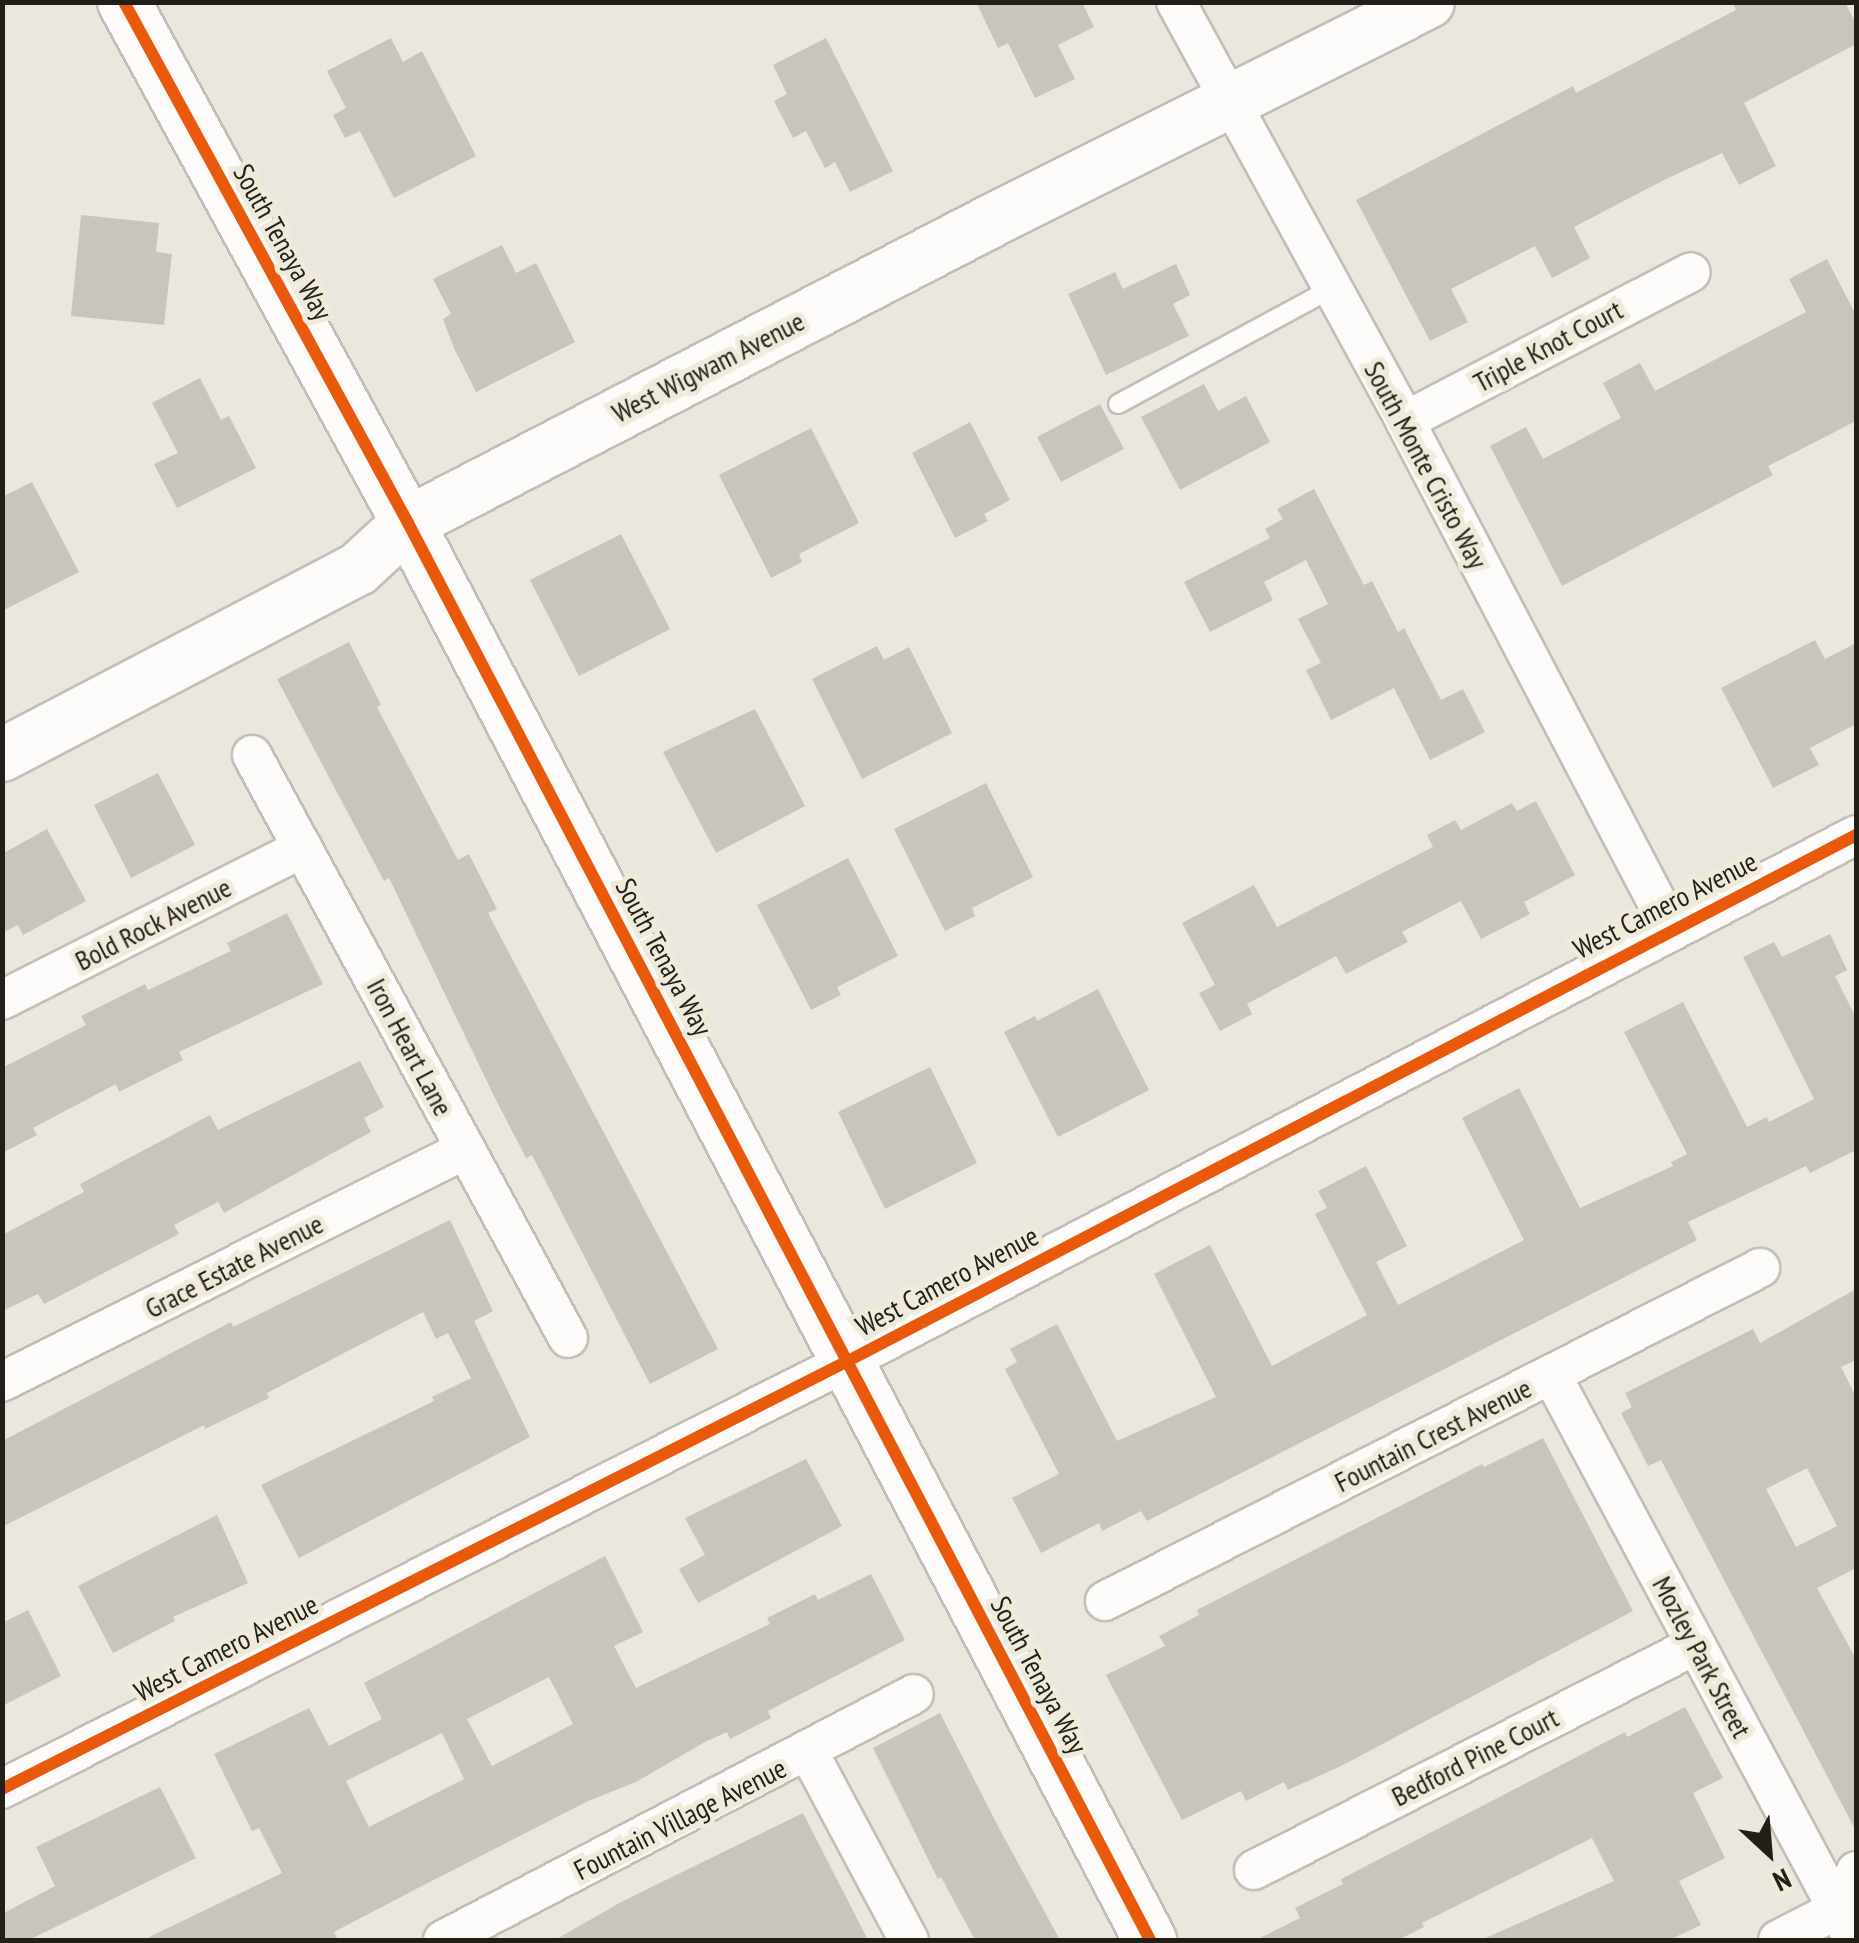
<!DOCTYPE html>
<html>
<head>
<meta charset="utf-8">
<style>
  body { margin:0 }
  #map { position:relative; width:1859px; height:1943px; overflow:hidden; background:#eae7de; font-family:"PT Sans Narrow",sans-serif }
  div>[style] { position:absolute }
  .building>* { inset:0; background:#c7c5be }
  .roads { filter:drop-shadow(2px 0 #c1beb8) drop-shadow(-2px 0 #c1beb8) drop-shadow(0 2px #c1beb8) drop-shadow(0 -2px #c1beb8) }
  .lane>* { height:18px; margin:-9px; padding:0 9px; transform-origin:9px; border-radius:9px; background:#fcfbfa }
  .street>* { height:38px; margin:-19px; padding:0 19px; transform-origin:19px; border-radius:19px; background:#fcfbfa }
  .secondary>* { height:52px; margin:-26px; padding:0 26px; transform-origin:26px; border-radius:26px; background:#fcfbfa }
  .cycleway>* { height:12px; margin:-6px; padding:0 6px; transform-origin:6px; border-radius:6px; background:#e8590c }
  span { translate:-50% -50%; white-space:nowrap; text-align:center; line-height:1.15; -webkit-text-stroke:10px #efead9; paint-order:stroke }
  .street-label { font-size:28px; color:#221f19 }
  .frame { position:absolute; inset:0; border:5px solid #221f19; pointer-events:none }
  .north { position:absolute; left:1719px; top:1803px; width:100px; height:100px; -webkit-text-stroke:8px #efead9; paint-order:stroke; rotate:154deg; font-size:28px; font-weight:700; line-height:40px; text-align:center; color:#221f19 }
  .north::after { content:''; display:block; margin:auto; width:35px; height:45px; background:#221f19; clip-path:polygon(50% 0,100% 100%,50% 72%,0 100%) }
</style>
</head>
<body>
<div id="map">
  <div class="building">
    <div style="clip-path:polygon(976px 2px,1082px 2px,1094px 27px,1058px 45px,1075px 79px,1035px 98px,1008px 43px,998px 48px)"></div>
    <div style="clip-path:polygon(1732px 2px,1845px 2px,1856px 24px,1856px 44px,1744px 103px,1776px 166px,1739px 185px,1722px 153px,1662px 181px,1574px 227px,1590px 258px,1552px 278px,1535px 246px,1451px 289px,1468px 322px,1430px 341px,1356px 200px,1573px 86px,1576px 93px,1736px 10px)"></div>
    <div style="clip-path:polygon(391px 38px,403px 62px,422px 51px,476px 156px,394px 198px,360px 131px,345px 138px,333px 115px,346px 108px,327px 71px)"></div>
    <div style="clip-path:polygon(826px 38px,893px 171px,850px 192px,835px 162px,825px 168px,806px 131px,793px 138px,774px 101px,787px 94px,773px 65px)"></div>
    <div style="clip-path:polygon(81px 215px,159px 223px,156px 252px,172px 254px,164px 325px,71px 316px)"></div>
    <div style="clip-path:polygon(502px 245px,516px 273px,536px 263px,575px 342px,476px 392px,454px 348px,443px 319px,451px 314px,433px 279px)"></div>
    <div style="clip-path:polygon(1827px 259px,1856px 315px,1856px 421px,1768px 466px,1773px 475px,1562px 586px,1490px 446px,1526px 427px,1543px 459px,1621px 418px,1603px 383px,1640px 363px,1655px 391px,1806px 312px,1789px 279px)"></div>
    <div style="clip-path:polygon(1176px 264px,1190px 295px,1173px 304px,1189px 336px,1106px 375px,1068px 294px,1115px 272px,1123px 289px)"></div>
    <div style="clip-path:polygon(200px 378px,221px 420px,229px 416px,256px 468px,177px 508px,154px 464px,178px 453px,152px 403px)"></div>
    <div style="clip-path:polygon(1204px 384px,1218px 411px,1246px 396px,1270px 442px,1180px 490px,1141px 417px)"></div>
    <div style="clip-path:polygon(1100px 404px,1124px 449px,1061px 482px,1037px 437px)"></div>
    <div style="clip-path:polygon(970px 422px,1010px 500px,984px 514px,988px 521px,955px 538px,912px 453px)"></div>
    <div style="clip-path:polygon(811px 428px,859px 523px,799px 554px,802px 562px,771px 578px,719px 475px)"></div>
    <div style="clip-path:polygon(32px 482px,79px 572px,2px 611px,2px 497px)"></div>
    <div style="clip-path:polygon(1314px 489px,1364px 585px,1372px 581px,1398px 632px,1404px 628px,1441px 700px,1463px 689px,1485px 732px,1430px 760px,1394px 688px,1331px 720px,1306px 670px,1321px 663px,1298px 619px,1328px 604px,1306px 560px,1264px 582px,1273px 600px,1210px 632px,1184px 582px,1270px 538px,1265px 529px,1283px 519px,1277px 509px)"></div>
    <div style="clip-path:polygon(621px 534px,670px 629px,579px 676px,530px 580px)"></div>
    <div style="clip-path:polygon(1815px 640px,1825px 659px,1856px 643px,1856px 724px,1810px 748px,1819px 765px,1773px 788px,1721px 688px)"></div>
    <div style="clip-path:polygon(349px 642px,381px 705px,377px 707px,458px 860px,469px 854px,497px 909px,488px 913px,718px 1349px,650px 1384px,532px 1155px,526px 1158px,495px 1098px,389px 878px,384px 881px,277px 679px)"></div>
    <div style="clip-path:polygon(877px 646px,884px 660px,909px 647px,952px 733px,862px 779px,812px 679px)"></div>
    <div style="clip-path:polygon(755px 709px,805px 806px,716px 853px,663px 752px)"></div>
    <div style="clip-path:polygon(158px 773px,195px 845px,131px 878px,94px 805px)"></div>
    <div style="clip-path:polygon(986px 783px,1033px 877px,972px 908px,975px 916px,945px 931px,894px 829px)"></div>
    <div style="clip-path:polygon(1536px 801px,1575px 875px,1524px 902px,1530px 914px,1481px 939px,1461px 901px,1402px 932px,1408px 942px,1346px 974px,1336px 956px,1247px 1004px,1252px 1014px,1220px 1031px,1199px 993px,1215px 985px,1182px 923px,1254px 885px,1277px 927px,1433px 847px,1427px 835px,1455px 820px,1461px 830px,1512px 803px,1517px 811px)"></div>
    <div style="clip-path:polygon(47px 829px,86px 901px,23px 935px,18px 925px,2px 933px,2px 854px)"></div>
    <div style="clip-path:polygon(848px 858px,898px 956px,837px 987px,841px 995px,811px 1010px,757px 905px)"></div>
    <div style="clip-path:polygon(287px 913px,323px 984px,179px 1052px,183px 1060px,119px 1092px,116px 1084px,33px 1128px,37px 1135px,2px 1153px,2px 1068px,86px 1025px,81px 1016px,145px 984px,148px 990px,231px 951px,227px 943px)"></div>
    <div style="clip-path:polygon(1830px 934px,1847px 970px,1835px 976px,1856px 1018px,1856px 1150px,1810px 1173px,1806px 1166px,1688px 1222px,1697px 1240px,1147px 1521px,1141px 1511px,1102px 1531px,1099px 1523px,1041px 1553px,1012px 1498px,1059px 1474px,1005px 1369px,1017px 1362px,1010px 1349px,1057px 1324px,1117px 1441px,1216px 1397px,1154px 1274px,1210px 1245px,1272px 1366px,1367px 1315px,1315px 1214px,1327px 1208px,1318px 1191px,1366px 1166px,1407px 1246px,1376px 1262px,1398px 1305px,1524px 1240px,1462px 1118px,1519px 1088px,1580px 1208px,1673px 1166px,1671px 1162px,1687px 1154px,1624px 1032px,1683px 1002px,1747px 1127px,1767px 1117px,1769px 1122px,1814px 1099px,1743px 957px,1774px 942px,1782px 957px)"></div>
    <div style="clip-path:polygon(1098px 989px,1149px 1090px,1058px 1137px,1004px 1032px,1035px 1016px,1037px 1021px)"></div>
    <div style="clip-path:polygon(360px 1061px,384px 1107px,364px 1118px,371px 1132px,224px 1213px,218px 1202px,174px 1225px,179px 1234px,44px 1304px,38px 1294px,2px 1311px,2px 1235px,84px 1192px,80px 1184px,210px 1115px,218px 1130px)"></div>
    <div style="clip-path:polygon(930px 1067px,977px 1163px,885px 1209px,838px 1112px)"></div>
    <div style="clip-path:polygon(450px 1220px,493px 1311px,474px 1321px,530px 1437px,299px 1558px,261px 1485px,434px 1401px,432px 1397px,471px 1378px,448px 1333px,436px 1339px,423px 1312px,267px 1393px,269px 1398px,205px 1429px,204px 1425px,2px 1527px,2px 1441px,231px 1322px,233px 1327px)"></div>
    <div style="clip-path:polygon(evenodd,1856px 1289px,1856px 1360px,1841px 1367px,1856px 1397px,1856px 1568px,1817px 1588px,1856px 1659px,1856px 1831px,1661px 1460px,1648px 1466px,1621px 1413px,1632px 1407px,1625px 1393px,1753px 1329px,1760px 1343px,1856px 1289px,1807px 1468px,1837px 1526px,1796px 1547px,1766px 1489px,1807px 1468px)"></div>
    <div style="clip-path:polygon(1543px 1438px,1633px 1611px,1341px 1766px,1288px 1790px,1284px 1782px,1246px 1801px,1241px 1791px,1182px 1820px,1106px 1675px,1165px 1646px,1159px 1636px,1199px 1615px,1197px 1610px,1482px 1464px,1484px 1467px)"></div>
    <div style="clip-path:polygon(806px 1459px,842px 1526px,698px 1603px,679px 1569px,705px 1555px,685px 1518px)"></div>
    <div style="clip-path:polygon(217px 1515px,248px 1583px,173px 1617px,175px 1621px,113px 1653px,78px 1586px)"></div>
    <div style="clip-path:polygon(evenodd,605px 1556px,643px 1632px,614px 1646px,636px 1688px,770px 1624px,767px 1618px,815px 1594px,818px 1600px,871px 1574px,905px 1640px,768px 1711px,771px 1718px,742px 1733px,730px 1739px,727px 1732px,705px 1742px,636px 1782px,588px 1801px,418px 1888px,334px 1932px,338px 1940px,143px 1940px,282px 1873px,259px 1828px,252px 1831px,214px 1754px,309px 1708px,329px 1746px,382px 1719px,364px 1683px,605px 1556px,549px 1677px,573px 1724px,492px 1766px,467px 1719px,549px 1677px,605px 1556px,442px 1733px,464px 1779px,369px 1827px,346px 1781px,442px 1733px)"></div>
    <div style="clip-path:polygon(28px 1610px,61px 1676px,2px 1706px,2px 1623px)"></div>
    <div style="clip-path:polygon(1685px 1707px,1723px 1778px,1693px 1793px,1725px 1858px,1679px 1881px,1701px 1925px,1669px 1940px,1481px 1940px,1614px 1881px,1592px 1838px,1422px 1923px,1424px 1927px,1398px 1940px,1256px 1940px,1300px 1918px,1295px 1908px,1343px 1884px,1341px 1879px,1625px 1732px,1627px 1737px)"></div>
    <div style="clip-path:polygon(940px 1713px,999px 1828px,1060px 1940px,975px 1940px,941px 1877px,938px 1879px,873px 1748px)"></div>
    <div style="clip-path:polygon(160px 1787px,196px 1858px,29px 1940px,2px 1940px,2px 1914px,55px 1886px,36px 1847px)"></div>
    <div style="clip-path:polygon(803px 1813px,868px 1940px,555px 1940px,621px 1902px)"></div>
  </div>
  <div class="roads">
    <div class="lane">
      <div style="left:1118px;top:404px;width:240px;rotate:-28.4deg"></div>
    </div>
    <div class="street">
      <div style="left:1176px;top:2px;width:477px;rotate:61.3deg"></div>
      <div style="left:1405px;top:421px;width:573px;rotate:62.36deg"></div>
      <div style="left:1405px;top:421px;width:322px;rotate:-27.5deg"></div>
      <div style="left:252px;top:755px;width:663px;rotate:61.54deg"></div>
      <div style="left:2px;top:1000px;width:337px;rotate:-26.8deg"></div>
      <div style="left:1551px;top:1374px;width:642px;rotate:61.84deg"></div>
      <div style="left:2px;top:1382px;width:519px;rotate:-26.66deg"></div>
      <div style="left:1105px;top:1601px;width:735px;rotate:-26.95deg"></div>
      <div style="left:809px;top:1753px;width:212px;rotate:61.9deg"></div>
      <div style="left:2px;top:1789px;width:946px;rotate:-26.84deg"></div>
      <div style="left:846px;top:1362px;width:1139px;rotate:-27.55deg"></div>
      <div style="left:1254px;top:1870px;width:496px;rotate:-27deg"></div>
      <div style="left:1838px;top:1909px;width:42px;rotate:-64.7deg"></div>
      <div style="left:443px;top:1940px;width:531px;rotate:-27.58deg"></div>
      <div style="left:1778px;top:1940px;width:68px;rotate:-27.3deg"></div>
      <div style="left:1838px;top:1909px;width:18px;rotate:3deg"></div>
    </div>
    <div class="secondary">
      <div style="left:124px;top:2px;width:593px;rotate:61.4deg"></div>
      <div style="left:408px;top:523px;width:1600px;rotate:62.36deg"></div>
      <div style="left:2px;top:755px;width:402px;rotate:-27.6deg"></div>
      <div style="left:358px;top:569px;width:68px;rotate:-42.6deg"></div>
      <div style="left:408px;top:523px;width:672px;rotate:-27.37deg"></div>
      <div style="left:1005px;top:214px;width:473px;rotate:-26.6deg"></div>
    </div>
  </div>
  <div class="cycleway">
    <div style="left:124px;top:2px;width:593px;rotate:61.4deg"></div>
    <div style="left:408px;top:523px;width:1600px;rotate:62.36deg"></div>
    <div style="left:2px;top:1789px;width:946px;rotate:-26.84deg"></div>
    <div style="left:846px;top:1362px;width:1139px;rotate:-27.55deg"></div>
  </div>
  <div class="street-label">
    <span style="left:283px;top:242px;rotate:61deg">South Tenaya Way</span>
    <span style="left:1548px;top:346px;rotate:-28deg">Triple Knot Court</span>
    <span style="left:708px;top:367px;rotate:-27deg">West Wigwam Avenue</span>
    <span style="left:1426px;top:465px;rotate:62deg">South Monte Cristo Way</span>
    <span style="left:1665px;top:905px;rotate:-27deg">West Camero Avenue</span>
    <span style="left:153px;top:924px;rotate:-27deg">Bold Rock Avenue</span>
    <span style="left:664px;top:957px;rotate:62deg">South Tenaya Way</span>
    <span style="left:410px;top:1047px;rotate:62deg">Iron Heart Lane</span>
    <span style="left:234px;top:1266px;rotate:-27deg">Grace Estate Avenue</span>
    <span style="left:947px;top:1281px;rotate:-28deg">West Camero Avenue</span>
    <span style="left:1433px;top:1435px;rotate:-27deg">Fountain Crest Avenue</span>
    <span style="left:226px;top:1648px;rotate:-27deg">West Camero Avenue</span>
    <span style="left:1702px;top:1657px;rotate:62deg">Mozley Park Street</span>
    <span style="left:1039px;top:1675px;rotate:62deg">South Tenaya Way</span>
    <span style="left:1475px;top:1757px;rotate:-27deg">Bedford Pine Court</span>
    <span style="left:680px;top:1819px;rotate:-27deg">Fountain Village Avenue</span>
  </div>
  <div class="frame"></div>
  <div class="north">N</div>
</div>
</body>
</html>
